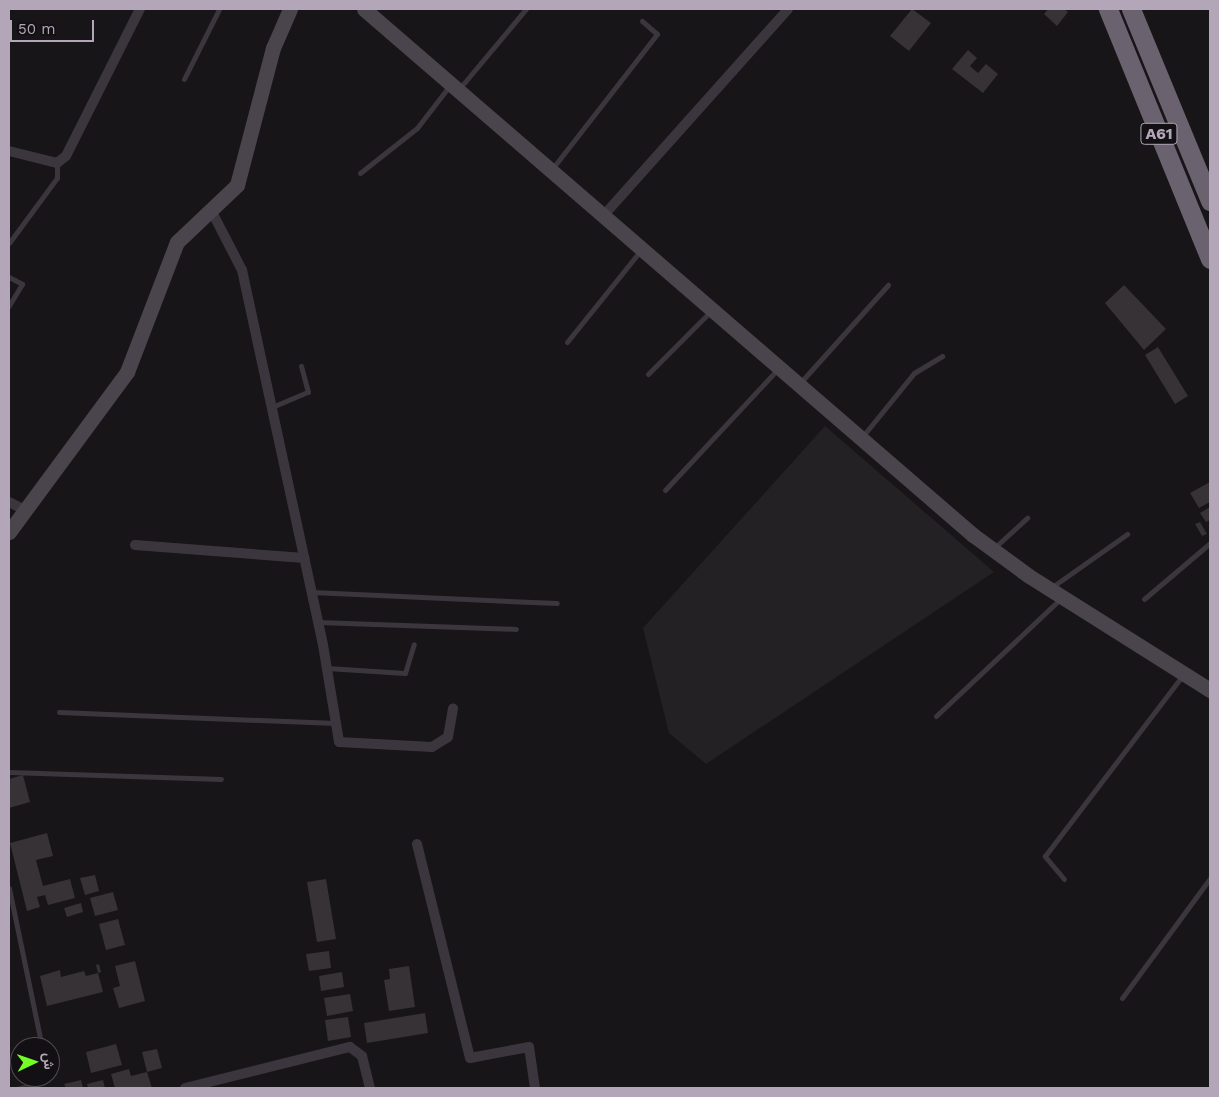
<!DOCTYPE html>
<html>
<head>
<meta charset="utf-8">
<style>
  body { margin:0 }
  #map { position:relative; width:1219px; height:1097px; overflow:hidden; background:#171517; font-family:"Work Sans",Vazirmatn,sans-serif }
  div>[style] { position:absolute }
  .built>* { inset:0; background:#242124 }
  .building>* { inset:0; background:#363236 }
  .lane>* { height:5px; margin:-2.5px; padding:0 2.5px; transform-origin:2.5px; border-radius:2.5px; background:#3b363d }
  .street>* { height:10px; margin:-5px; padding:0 5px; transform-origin:5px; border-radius:5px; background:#3b363d }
  .secondary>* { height:15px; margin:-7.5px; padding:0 7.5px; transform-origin:7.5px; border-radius:7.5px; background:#4a444d }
  .highway>* { height:19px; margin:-9.5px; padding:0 9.5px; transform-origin:9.5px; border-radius:9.5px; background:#6a626e }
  span { translate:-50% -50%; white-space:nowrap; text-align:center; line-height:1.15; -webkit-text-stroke:4px #121012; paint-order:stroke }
  .shield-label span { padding:1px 4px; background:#121012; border:1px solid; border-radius:4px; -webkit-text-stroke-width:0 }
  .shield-label { font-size:16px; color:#b2a6b8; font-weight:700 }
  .frame { position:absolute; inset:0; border:10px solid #b2a6b8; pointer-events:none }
  .north { position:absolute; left:10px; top:1037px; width:50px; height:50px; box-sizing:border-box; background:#121012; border:1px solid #524c54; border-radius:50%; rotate:87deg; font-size:14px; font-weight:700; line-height:20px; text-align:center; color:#b2a6b8 }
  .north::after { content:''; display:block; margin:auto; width:18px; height:22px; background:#73fe26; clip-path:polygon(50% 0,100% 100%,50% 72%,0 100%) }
  .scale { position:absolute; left:10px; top:20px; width:84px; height:22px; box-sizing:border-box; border:2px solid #b2a6b8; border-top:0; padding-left:6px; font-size:15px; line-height:18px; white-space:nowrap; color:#b2a6b8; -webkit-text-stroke:4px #121012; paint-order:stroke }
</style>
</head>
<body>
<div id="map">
  <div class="built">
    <div style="clip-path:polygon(825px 426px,994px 572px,706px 764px,669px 733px,643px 628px)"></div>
  </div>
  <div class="building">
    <div style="clip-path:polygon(912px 9px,931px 23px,909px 51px,890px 36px)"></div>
    <div style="clip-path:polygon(1048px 9px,1064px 9px,1068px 12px,1057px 26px,1044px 14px)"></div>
    <div style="clip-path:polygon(968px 50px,977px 58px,970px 66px,978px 73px,986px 64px,998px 74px,983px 93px,952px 69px)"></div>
    <div style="clip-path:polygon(1124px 285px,1166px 329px,1144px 350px,1105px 303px)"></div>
    <div style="clip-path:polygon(1158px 347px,1188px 396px,1175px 404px,1145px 355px)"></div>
    <div style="clip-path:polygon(1210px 482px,1210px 502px,1199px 508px,1190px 493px)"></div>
    <div style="clip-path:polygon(1210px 507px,1210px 520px,1206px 522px,1200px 513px)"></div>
    <div style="clip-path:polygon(1200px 522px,1207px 534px,1202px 536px,1195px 524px)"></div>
    <div style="clip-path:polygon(23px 775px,30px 802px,9px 808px,9px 779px)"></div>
    <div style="clip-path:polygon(47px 833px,53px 856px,36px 860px,43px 886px,70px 879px,75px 898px,48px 905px,45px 895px,37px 897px,40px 907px,27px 911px,10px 843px)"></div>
    <div style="clip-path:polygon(95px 875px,99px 891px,85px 895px,80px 878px)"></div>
    <div style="clip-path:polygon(326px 879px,336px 939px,317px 942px,307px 882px)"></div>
    <div style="clip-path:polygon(113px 892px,118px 910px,95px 916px,90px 898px)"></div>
    <div style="clip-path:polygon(81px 903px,83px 912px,67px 917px,64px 908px)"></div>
    <div style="clip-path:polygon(118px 919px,125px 945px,106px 950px,99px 924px)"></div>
    <div style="clip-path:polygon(329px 951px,331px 968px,309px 971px,306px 954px)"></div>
    <div style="clip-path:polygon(135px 961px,145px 1001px,119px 1008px,113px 988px,120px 986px,115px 966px)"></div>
    <div style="clip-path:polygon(99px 964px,101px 972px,98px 973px,96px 965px)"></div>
    <div style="clip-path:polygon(409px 966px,415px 1007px,389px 1011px,384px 980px,390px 979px,389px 969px)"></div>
    <div style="clip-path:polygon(60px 970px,61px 977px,84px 971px,86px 976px,98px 973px,103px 992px,47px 1006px,40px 976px)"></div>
    <div style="clip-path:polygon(342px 972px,344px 987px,321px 991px,319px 976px)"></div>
    <div style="clip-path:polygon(350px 994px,353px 1011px,327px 1016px,324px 998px)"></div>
    <div style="clip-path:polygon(425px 1013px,428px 1033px,367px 1043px,364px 1023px)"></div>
    <div style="clip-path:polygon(348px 1017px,351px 1037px,328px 1041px,325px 1020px)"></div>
    <div style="clip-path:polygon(116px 1044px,122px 1065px,91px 1073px,86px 1052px)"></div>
    <div style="clip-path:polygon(157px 1049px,162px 1068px,147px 1072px,142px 1052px)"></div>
    <div style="clip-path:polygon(129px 1069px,131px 1076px,147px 1072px,152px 1088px,115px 1088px,111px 1074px)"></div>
    <div style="clip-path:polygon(81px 1080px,83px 1088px,66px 1088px,64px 1084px)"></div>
    <div style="clip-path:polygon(103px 1080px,105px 1088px,88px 1088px,87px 1084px)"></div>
    <div style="clip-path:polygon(38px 1081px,40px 1088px,13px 1088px)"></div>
  </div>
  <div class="lane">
    <div style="left:184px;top:79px;width:78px;rotate:-63.4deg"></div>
    <div style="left:459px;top:89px;width:104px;rotate:-50.1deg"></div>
    <div style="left:552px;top:169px;width:171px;rotate:-52.1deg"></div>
    <div style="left:657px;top:34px;width:20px;rotate:-139deg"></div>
    <div style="left:360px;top:173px;width:73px;rotate:-38.3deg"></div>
    <div style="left:417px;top:128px;width:54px;rotate:-52.5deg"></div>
    <div style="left:9px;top:243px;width:81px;rotate:-53.6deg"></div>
    <div style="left:57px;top:178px;width:15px;rotate:-90deg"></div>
    <div style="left:9px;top:277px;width:15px;rotate:28deg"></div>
    <div style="left:22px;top:284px;width:26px;rotate:121deg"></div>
    <div style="left:567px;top:342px;width:118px;rotate:-51.2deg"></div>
    <div style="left:648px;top:374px;width:89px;rotate:-45deg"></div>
    <div style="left:800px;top:383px;width:132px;rotate:-48.1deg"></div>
    <div style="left:272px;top:407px;width:39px;rotate:-23deg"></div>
    <div style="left:308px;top:392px;width:27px;rotate:-105deg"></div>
    <div style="left:862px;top:437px;width:82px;rotate:-50.9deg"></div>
    <div style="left:914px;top:373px;width:33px;rotate:-31deg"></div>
    <div style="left:665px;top:490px;width:166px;rotate:-47deg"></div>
    <div style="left:994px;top:548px;width:45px;rotate:-42.3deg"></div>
    <div style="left:1052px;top:587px;width:92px;rotate:-35.2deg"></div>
    <div style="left:312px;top:592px;width:245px;rotate:2.6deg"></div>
    <div style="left:1144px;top:599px;width:87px;rotate:-40.3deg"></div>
    <div style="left:318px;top:622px;width:198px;rotate:2deg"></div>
    <div style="left:327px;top:668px;width:78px;rotate:3.7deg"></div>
    <div style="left:405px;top:673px;width:30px;rotate:-73deg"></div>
    <div style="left:59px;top:712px;width:277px;rotate:2.3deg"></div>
    <div style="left:936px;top:716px;width:170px;rotate:-43.3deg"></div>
    <div style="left:9px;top:772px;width:212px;rotate:1.9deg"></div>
    <div style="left:1064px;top:879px;width:30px;rotate:-130deg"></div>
    <div style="left:1045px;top:856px;width:226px;rotate:-52.7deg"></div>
    <div style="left:9px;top:888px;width:162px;rotate:78.3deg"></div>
    <div style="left:1122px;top:998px;width:149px;rotate:-53.7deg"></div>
  </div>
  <div class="street">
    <div style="left:9px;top:151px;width:49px;rotate:14deg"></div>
    <div style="left:57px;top:163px;width:11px;rotate:-38deg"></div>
    <div style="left:66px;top:156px;width:165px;rotate:-63.3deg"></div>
    <div style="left:211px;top:210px;width:68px;rotate:62.7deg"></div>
    <div style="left:242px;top:270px;width:384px;rotate:77.8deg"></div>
    <div style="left:323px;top:645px;width:98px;rotate:80.6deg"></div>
    <div style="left:339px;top:742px;width:93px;rotate:3.1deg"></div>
    <div style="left:432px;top:747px;width:19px;rotate:-32deg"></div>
    <div style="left:448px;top:737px;width:29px;rotate:-80deg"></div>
    <div style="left:604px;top:215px;width:276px;rotate:-48.2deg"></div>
    <div style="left:9px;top:502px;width:18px;rotate:27deg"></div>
    <div style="left:135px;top:545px;width:170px;rotate:4.4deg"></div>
    <div style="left:417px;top:844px;width:220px;rotate:76.1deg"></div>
    <div style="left:470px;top:1058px;width:60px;rotate:-10.6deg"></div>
    <div style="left:529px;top:1047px;width:41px;rotate:81.7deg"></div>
    <div style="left:185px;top:1088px;width:170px;rotate:-14deg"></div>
    <div style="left:350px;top:1047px;width:15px;rotate:37deg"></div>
    <div style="left:362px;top:1056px;width:33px;rotate:76deg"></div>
  </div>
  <div class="secondary">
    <div style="left:364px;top:9px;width:805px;rotate:40.82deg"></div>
    <div style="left:973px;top:535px;width:69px;rotate:36.2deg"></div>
    <div style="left:1029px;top:576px;width:214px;rotate:32.2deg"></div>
    <div style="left:9px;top:532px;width:199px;rotate:-53.6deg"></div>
    <div style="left:127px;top:372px;width:139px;rotate:-69deg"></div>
    <div style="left:177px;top:242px;width:83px;rotate:-43.5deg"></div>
    <div style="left:237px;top:185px;width:142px;rotate:-75.3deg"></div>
    <div style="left:273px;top:48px;width:43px;rotate:-66.4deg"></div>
  </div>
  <div class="highway">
    <div style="left:1108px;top:9px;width:270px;rotate:67.8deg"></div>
    <div style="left:1131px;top:9px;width:208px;rotate:67.6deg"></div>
  </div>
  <div class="shield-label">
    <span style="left:1159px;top:134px">A61</span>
  </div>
  <div class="frame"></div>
  <div class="north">ش</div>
  <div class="scale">50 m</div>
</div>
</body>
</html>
